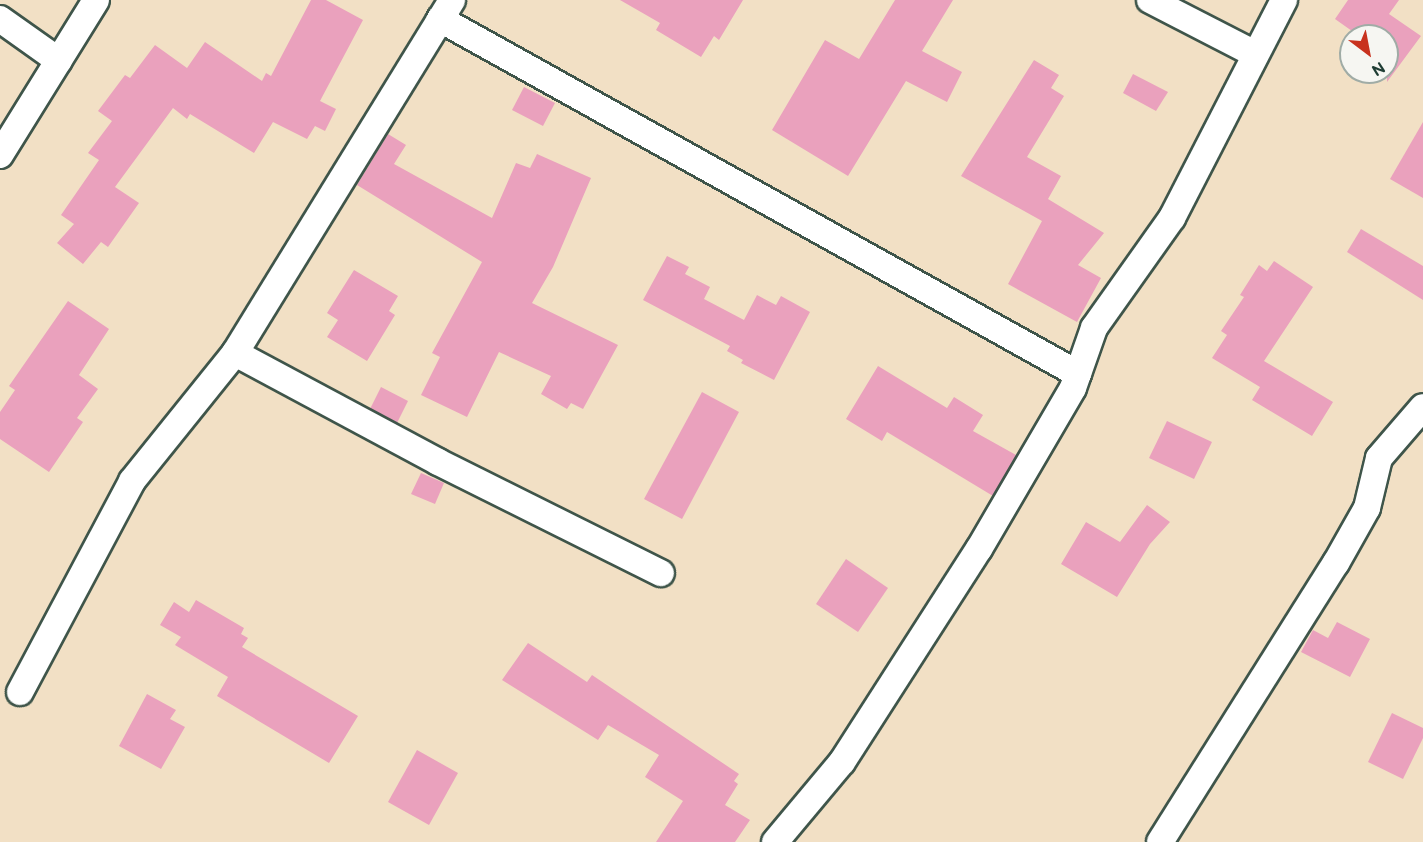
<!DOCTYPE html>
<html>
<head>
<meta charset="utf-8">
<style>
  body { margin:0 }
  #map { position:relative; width:1423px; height:842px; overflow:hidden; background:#f2e0c5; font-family:"Balsamiq Sans",sans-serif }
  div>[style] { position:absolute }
  .building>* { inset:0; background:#eaa1bd }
  .roads { filter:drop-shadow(2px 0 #3f554a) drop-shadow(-2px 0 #3f554a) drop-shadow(0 2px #3f554a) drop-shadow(0 -2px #3f554a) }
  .minor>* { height:26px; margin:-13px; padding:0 13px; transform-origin:13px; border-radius:13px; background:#fff }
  span { translate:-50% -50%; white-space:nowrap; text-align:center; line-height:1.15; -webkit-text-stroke:5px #f6f6f2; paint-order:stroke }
  .north { position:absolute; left:1339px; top:24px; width:60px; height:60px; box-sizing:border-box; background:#f6f6f2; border:2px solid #a0aca6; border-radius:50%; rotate:148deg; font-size:16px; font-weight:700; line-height:24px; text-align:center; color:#1f3d34 }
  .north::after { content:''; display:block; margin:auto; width:21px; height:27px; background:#c8321e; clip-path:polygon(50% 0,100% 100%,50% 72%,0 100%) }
</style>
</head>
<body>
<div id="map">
  <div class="building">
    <div style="clip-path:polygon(311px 0,326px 0,363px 20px,320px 101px,336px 109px,325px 131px,315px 126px,307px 139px,273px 122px,254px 153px,190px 114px,187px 119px,173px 108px,115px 187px,139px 203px,108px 247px,101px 242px,83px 264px,57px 243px,74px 224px,61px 215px,99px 160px,88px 153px,112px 121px,98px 111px,125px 75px,130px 78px,155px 45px,187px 68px,205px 42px,262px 81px,266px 73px,271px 76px)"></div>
    <div style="clip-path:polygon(620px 0,743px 0,719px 40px,714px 36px,701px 57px,656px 30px,660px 23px)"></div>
    <div style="clip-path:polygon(895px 0,953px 0,922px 51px,962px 72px,947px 102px,906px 81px,848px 176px,772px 130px,825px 40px,859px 59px)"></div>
    <div style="clip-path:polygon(1348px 0,1399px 0,1389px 14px,1421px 36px,1387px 82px,1387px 36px,1359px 36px,1335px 19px)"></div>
    <div style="clip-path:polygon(1034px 60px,1059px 75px,1051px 88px,1064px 96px,1027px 157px,1061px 176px,1048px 199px,1104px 233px,1078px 265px,1101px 278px,1077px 322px,1008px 284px,1042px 221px,961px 176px)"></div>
    <div style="clip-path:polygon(1133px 74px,1168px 92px,1156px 111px,1123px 93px)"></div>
    <div style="clip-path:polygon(524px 87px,555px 103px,543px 126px,512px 110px)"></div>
    <div style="clip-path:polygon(1423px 122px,1423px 198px,1390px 179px)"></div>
    <div style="clip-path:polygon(388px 134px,406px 145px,394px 164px,492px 218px,516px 163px,530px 168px,537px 154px,591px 178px,553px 267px,532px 303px,618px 345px,583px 409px,571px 403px,567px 409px,541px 394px,551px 376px,499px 352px,467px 417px,421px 395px,440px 357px,432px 353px,482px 262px,357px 185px)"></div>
    <div style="clip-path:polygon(1361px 229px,1423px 266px,1423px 300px,1347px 252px)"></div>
    <div style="clip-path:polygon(667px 256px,689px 267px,685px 274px,710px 287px,704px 299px,744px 320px,757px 295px,776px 305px,781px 296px,810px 312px,774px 380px,741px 363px,743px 360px,727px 351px,730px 346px,643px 300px)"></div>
    <div style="clip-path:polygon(1274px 261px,1313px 287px,1264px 361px,1333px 402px,1312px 436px,1252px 400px,1260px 387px,1212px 358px,1227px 335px,1221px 331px,1244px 297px,1240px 295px,1259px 265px,1267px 271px)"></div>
    <div style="clip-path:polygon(354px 270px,398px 296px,389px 311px,395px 315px,367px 361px,327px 337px,338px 320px,327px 313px)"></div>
    <div style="clip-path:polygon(68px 301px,109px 329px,79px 375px,98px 389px,77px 418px,83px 422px,49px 472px,0 439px,0 412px,15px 390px,9px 386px)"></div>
    <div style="clip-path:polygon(878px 366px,947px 408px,954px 397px,983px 415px,973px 431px,1016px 455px,993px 496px,887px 432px,882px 441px,846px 419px)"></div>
    <div style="clip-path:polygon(381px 387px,408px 401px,397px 423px,370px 409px)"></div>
    <div style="clip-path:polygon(702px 392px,739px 412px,682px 519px,644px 499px)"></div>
    <div style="clip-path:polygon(1167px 421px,1212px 442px,1194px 479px,1149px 458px)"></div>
    <div style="clip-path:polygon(421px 473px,444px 483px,435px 504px,411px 494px)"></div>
    <div style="clip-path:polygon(1147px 505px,1170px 522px,1150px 544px,1117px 597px,1061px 564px,1086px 522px,1120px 542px)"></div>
    <div style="clip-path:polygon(846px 559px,888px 588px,858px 632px,816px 604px)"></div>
    <div style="clip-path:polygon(196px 600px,244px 628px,241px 634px,248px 638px,242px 647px,358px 716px,329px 763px,217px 696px,228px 677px,175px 645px,181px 637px,160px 625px,174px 602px,189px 612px)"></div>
    <div style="clip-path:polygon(1337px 622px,1370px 639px,1350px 677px,1301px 652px,1313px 630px,1328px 638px)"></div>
    <div style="clip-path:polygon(528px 643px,587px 682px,592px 675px,739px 774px,734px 781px,738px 784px,725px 805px,750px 820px,735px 842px,656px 842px,683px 801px,645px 777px,659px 755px,608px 725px,598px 740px,502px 680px)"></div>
    <div style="clip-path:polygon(147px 694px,176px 710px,170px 719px,185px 727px,161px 769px,119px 746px)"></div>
    <div style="clip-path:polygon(1392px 713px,1423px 728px,1423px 738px,1403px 779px,1368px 762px)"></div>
    <div style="clip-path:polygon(417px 750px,458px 773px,429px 825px,388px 802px)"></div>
  </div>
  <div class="roads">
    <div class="minor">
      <div style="left:1150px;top:0;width:118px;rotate:27.2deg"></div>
      <div style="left:0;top:19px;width:72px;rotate:35.4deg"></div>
      <div style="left:440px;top:19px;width:730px;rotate:29.09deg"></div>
      <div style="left:0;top:155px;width:182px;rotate:-58.2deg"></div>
      <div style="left:235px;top:353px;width:230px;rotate:28.2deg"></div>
      <div style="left:438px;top:462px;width:249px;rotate:26.5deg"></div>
      <div style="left:20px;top:692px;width:239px;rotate:-62deg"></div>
      <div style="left:132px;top:481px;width:164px;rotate:-51.2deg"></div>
      <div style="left:235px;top:353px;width:414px;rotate:-58.4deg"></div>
      <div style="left:775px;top:842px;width:104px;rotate:-50.1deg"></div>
      <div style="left:842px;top:762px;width:253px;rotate:-57.3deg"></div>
      <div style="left:979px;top:549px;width:186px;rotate:-59.7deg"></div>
      <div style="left:1073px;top:388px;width:64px;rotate:-70.7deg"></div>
      <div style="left:1094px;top:328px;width:135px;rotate:-54.7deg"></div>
      <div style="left:1172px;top:218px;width:245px;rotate:-62.8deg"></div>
      <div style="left:1160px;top:842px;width:330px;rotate:-57.8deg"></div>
      <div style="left:1336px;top:563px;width:63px;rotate:-60.6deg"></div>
      <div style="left:1367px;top:508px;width:51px;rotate:-76.5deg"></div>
      <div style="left:1379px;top:458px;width:67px;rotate:-49.2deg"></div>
    </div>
  </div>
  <div class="north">N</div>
</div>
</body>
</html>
